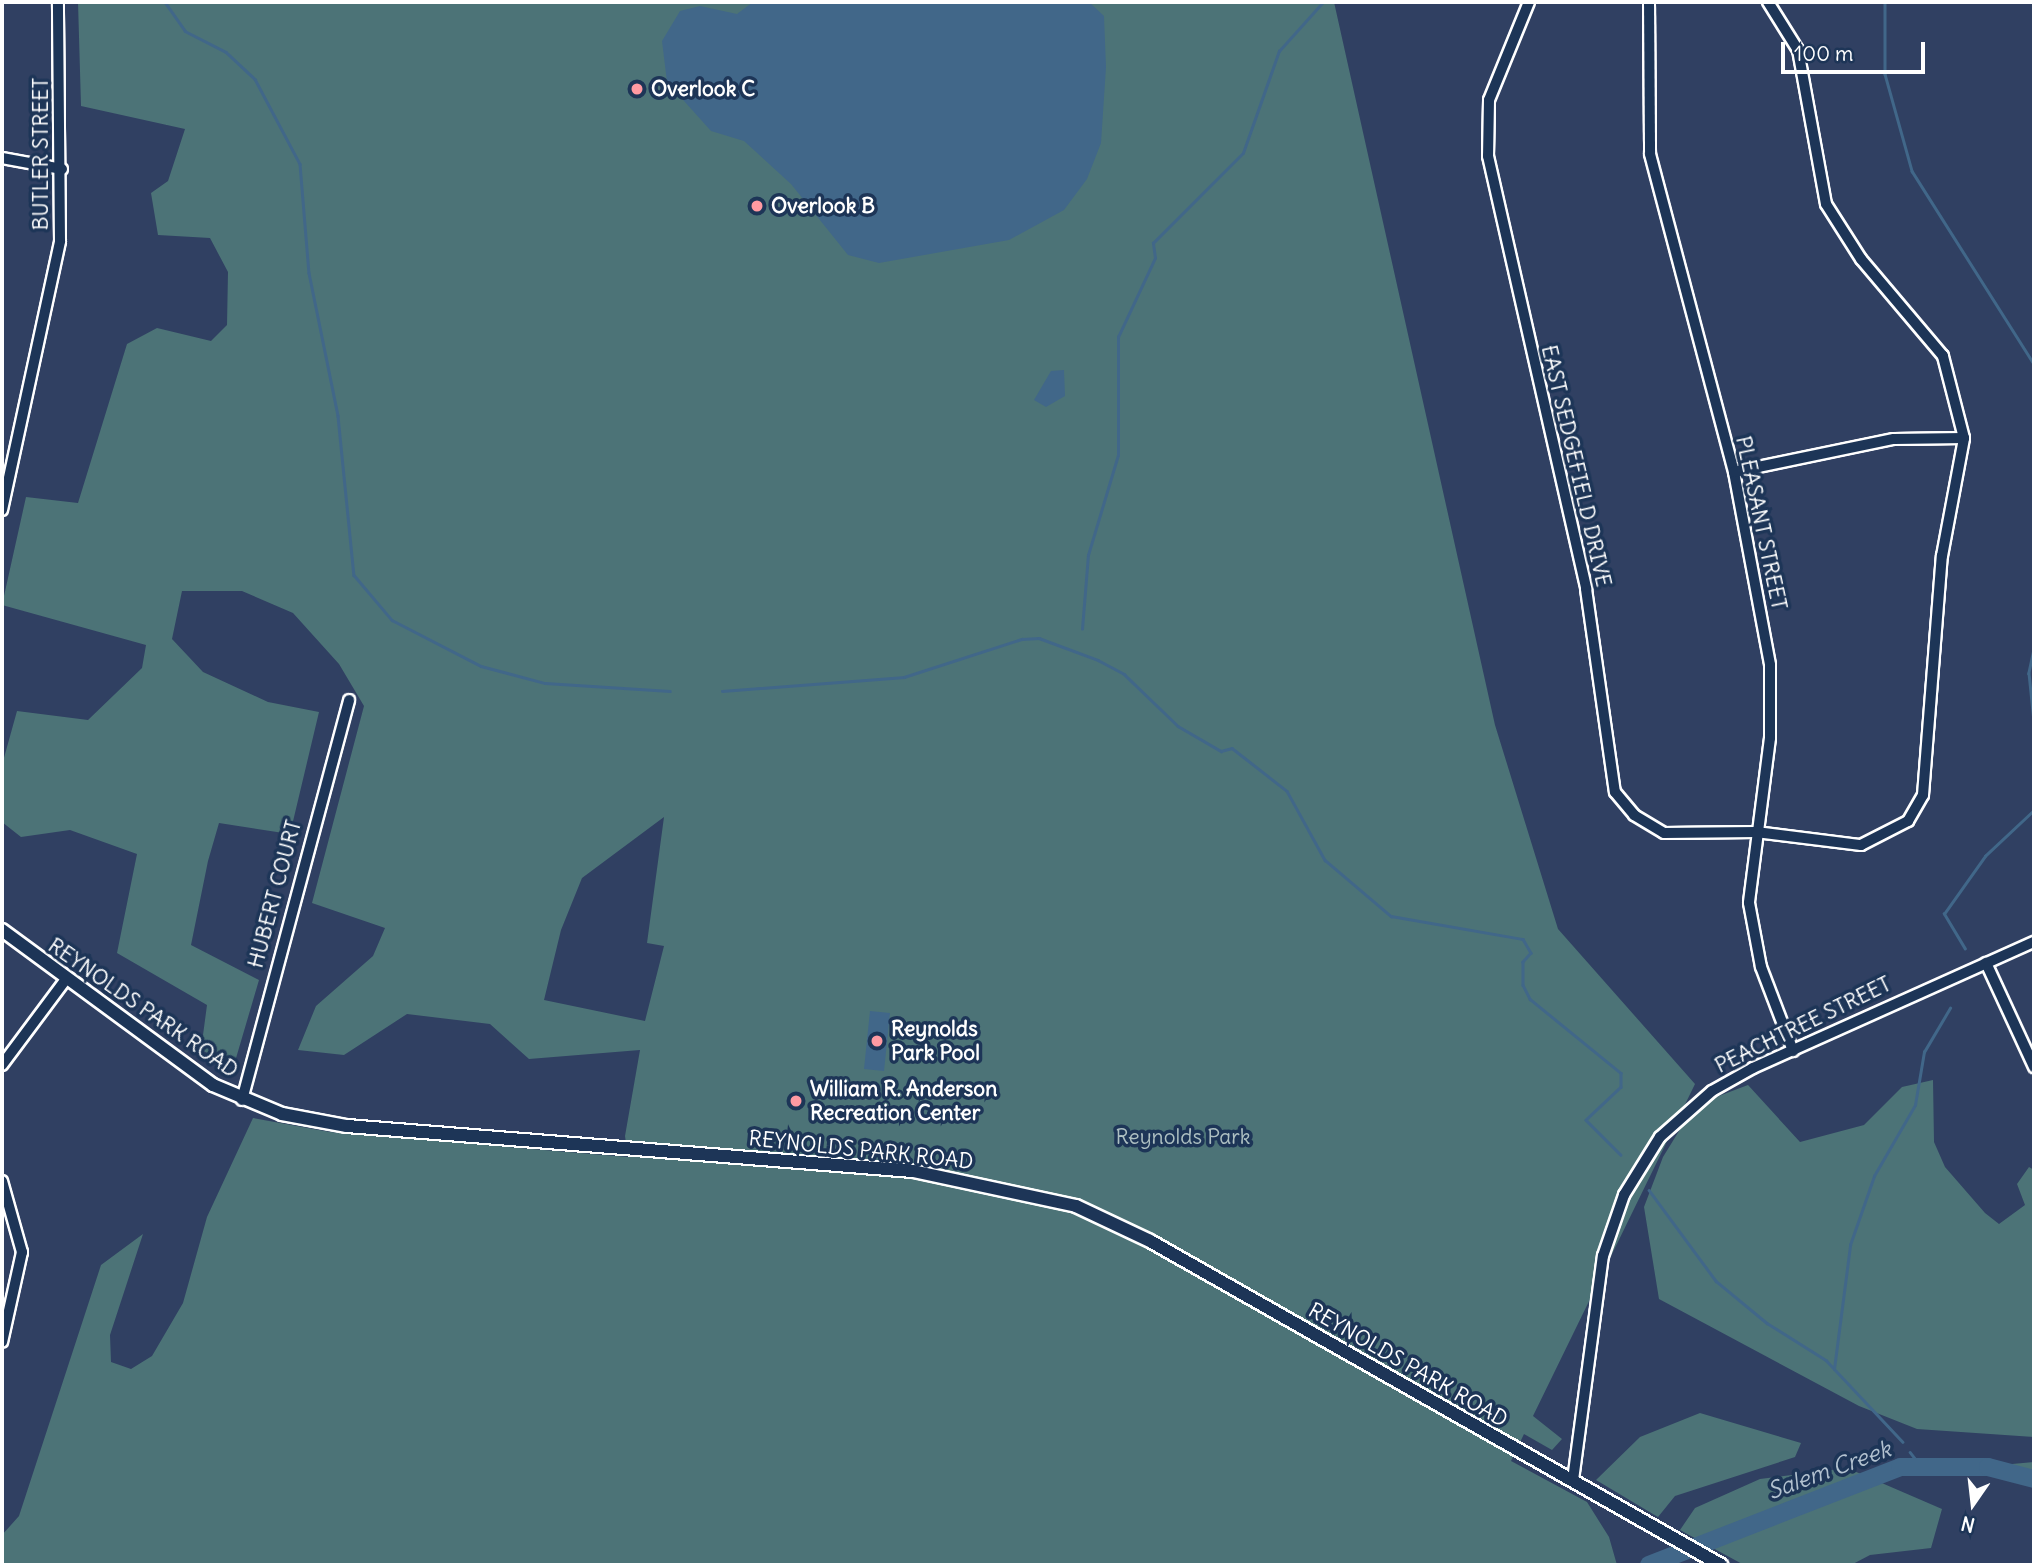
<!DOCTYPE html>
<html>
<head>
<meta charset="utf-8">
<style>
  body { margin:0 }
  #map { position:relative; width:2036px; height:1567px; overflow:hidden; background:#304062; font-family:Delius,sans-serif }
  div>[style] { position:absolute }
  .green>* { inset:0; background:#4c7377 }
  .water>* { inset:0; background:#416789 }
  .stream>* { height:2.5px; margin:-1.25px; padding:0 1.25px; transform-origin:1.25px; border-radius:1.25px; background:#416789 }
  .river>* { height:18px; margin:-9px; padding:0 9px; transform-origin:9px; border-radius:9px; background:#416789 }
  .roads { filter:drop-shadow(2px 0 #fff) drop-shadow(-2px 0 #fff) drop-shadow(0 2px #fff) drop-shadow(0 -2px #fff) }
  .minor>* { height:10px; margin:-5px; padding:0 5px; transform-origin:5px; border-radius:5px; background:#1d3557 }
  .major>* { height:12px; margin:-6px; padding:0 6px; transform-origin:6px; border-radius:6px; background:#1d3557 }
  .dots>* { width:19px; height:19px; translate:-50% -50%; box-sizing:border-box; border:4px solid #1d3557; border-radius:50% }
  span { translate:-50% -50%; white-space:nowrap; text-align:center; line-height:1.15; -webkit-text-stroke:7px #1d3557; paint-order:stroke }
  .poi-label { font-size:21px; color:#fff; font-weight:700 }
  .left { translate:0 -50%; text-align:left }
  .street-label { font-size:21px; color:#fff }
  .park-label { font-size:21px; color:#aec0c2 }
  .water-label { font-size:23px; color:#b3c2d0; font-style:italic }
  .frame { position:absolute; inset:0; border:4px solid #fff; pointer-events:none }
  .north { position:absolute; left:1938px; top:1469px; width:70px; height:70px; -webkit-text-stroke:5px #1d3557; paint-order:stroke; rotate:194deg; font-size:19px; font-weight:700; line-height:28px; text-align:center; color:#fff }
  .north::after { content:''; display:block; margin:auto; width:24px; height:32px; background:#fff; clip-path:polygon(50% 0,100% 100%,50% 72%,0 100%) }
  .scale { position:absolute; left:1781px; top:42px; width:144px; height:32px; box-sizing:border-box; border:4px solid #fff; border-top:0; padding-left:9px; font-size:21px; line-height:24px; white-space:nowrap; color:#fff; -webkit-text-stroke:5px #1d3557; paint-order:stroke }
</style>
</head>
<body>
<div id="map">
  <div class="green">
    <div style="clip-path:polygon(evenodd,78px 2px,1334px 2px,1495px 725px,1558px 929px,1695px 1084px,1533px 1416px,1562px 1439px,1552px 1450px,1524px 1434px,1511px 1461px,1587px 1502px,1609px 1537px,1617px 1565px,2px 1565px,2px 1535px,19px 1516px,101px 1265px,143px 1234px,110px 1335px,111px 1362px,131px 1369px,152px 1356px,183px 1303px,207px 1217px,253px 1118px,330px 1132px,628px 1157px,625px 1136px,640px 1050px,529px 1059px,490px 1024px,407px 1014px,344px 1055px,298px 1050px,316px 1006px,373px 956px,385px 928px,312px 903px,364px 706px,339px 664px,293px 613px,242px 591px,182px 591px,172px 639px,203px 672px,268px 702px,319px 712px,290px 834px,219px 823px,208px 861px,191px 945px,259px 980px,234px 1065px,201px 1050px,207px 1005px,117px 953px,137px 854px,70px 830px,21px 837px,2px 822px,2px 765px,17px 711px,88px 720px,142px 668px,146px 645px,2px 605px,26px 497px,78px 503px,127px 344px,157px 328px,211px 341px,227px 325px,228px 272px,210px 238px,158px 235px,151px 193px,168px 181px,185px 129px,81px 106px,78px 2px,664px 817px,647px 943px,664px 946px,645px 1021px,544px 1000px,561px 930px,582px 878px,664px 817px)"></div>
    <div style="clip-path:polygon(1933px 1080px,1934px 1142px,1945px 1167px,1985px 1213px,1999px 1224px,2025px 1205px,2017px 1184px,2029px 1167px,2034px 1170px,2034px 1437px,1917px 1429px,1859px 1406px,1659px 1299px,1644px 1207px,1663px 1157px,1695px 1105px,1748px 1085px,1800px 1142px,1864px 1125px,1902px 1087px)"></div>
    <div style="clip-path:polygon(1700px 1413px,1801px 1443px,1795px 1457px,1675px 1496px,1658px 1517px,1596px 1480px,1640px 1437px)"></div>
    <div style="clip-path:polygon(2034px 1462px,2034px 1484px,2001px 1465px)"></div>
    <div style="clip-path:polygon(1847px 1468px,1942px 1509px,1931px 1548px,1870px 1555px,1851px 1565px,1744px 1565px,1680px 1530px,1695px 1508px,1760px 1479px)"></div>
  </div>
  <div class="water">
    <div style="clip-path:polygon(753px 2px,1089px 2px,1104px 16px,1106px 67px,1101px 143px,1087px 179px,1064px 210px,1009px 240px,879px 263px,848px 255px,791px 184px,744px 141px,711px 131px,667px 82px,662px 41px,680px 11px,700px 6px,737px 14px)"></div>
    <div style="clip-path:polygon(1064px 370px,1065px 396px,1046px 407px,1034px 400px,1051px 371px)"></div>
    <div style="clip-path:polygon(870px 1011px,890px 1013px,884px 1071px,864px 1069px)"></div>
  </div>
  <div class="stream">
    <div style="left:165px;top:2px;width:35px;rotate:55deg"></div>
    <div style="left:185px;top:31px;width:46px;rotate:27.1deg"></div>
    <div style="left:226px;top:52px;width:40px;rotate:43deg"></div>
    <div style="left:255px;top:79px;width:96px;rotate:62.1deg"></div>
    <div style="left:300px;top:164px;width:109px;rotate:85.3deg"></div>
    <div style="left:309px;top:273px;width:146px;rotate:78.5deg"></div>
    <div style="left:338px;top:416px;width:160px;rotate:84.3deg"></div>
    <div style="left:354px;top:575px;width:59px;rotate:49.8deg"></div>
    <div style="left:392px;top:620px;width:100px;rotate:27.3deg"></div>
    <div style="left:481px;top:666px;width:66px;rotate:14.9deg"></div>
    <div style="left:545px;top:683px;width:125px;rotate:3.7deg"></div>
    <div style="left:1885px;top:2px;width:72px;rotate:90deg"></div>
    <div style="left:1885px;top:74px;width:101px;rotate:74.4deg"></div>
    <div style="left:1912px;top:171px;width:228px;rotate:57.7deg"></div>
    <div style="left:1082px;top:629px;width:74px;rotate:-85.4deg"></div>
    <div style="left:1088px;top:555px;width:104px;rotate:-73.3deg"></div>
    <div style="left:1118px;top:455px;width:118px;rotate:-90deg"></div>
    <div style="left:1118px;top:337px;width:87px;rotate:-64.9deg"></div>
    <div style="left:1155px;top:258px;width:15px;rotate:-98deg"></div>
    <div style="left:1153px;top:243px;width:127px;rotate:-45deg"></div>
    <div style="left:1243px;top:153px;width:108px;rotate:-70.6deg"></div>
    <div style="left:1279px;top:51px;width:66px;rotate:-48.1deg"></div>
    <div style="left:2034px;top:649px;width:25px;rotate:102deg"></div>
    <div style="left:2029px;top:673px;width:48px;rotate:84.1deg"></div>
    <div style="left:722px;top:691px;width:183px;rotate:-4.4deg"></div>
    <div style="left:904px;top:677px;width:124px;rotate:-17.9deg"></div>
    <div style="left:1022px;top:639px;width:17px;rotate:-3deg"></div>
    <div style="left:1039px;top:638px;width:63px;rotate:20.4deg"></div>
    <div style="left:1098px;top:660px;width:30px;rotate:28deg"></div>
    <div style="left:1124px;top:674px;width:75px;rotate:43.9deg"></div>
    <div style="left:1178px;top:726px;width:50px;rotate:30.2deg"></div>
    <div style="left:1221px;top:751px;width:11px;rotate:-15deg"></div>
    <div style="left:1232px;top:748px;width:70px;rotate:38deg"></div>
    <div style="left:1287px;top:791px;width:79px;rotate:61.2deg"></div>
    <div style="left:1325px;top:860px;width:87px;rotate:40.3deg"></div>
    <div style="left:1391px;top:916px;width:134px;rotate:9.9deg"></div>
    <div style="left:1523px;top:939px;width:16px;rotate:60deg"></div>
    <div style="left:1531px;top:953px;width:12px;rotate:132deg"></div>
    <div style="left:1523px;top:962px;width:23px;rotate:90deg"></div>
    <div style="left:1523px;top:985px;width:16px;rotate:63deg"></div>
    <div style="left:1530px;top:999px;width:117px;rotate:39.1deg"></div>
    <div style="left:1621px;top:1073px;width:14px;rotate:90deg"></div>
    <div style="left:1621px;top:1087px;width:48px;rotate:136.7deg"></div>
    <div style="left:1586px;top:1120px;width:49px;rotate:45deg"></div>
    <div style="left:1965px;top:949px;width:41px;rotate:-121deg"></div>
    <div style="left:1944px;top:914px;width:71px;rotate:-54.7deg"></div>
    <div style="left:1985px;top:856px;width:67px;rotate:-43.2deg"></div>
    <div style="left:1649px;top:1190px;width:113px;rotate:53.6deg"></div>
    <div style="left:1716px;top:1281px;width:66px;rotate:39.5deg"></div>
    <div style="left:1767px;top:1323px;width:70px;rotate:32.1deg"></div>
    <div style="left:1826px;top:1360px;width:112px;rotate:46.8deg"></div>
    <div style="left:1834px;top:1369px;width:125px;rotate:-82.6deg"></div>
    <div style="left:1850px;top:1245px;width:73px;rotate:-70.8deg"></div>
    <div style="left:1874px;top:1176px;width:82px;rotate:-60deg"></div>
    <div style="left:1915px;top:1105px;width:54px;rotate:-80.4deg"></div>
    <div style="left:1924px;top:1052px;width:51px;rotate:-59.4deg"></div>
    <div style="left:1910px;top:1452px;width:16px;rotate:52deg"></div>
  </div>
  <div class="river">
    <div style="left:1649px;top:1565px;width:269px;rotate:-21.3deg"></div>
    <div style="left:1900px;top:1467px;width:88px"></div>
    <div style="left:1988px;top:1467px;width:48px;rotate:14.6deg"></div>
  </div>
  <div class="roads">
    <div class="minor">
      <div style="left:1529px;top:2px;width:106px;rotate:112.2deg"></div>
      <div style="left:1489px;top:100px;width:56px;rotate:91deg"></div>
      <div style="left:1488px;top:156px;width:444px;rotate:77.2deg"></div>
      <div style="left:1586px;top:589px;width:205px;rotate:81.9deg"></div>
      <div style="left:1615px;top:792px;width:30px;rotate:50deg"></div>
      <div style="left:1634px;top:815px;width:35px;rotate:31deg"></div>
      <div style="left:1664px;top:833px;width:92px;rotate:-0.6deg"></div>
      <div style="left:1756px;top:832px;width:106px;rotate:7.1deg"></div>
      <div style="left:1861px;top:845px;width:53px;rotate:-27.1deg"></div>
      <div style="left:1908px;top:821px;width:30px;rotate:-60deg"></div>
      <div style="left:1923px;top:795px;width:240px;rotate:-85.5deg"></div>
      <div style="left:1942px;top:556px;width:120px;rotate:-79.4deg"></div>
      <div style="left:1964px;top:438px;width:85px;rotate:-104.4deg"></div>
      <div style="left:1943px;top:356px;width:127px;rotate:-130.2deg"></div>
      <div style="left:1861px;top:259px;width:65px;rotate:-122.5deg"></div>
      <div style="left:1826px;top:204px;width:157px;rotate:-100.3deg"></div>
      <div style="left:1798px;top:50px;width:57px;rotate:-122deg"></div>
      <div style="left:1649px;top:2px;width:152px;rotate:89.6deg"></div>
      <div style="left:1650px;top:154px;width:329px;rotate:75.2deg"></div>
      <div style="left:1734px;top:472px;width:196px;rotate:79.4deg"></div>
      <div style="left:1770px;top:665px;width:73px;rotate:90deg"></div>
      <div style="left:1770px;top:738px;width:166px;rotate:97.3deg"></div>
      <div style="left:1749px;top:903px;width:65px;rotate:79.4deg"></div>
      <div style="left:1761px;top:967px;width:90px;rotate:69.1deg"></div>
      <div style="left:2px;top:158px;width:61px;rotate:10.4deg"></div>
      <div style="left:1734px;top:472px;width:163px;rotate:-11.7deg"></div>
      <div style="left:1894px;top:439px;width:70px;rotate:-0.8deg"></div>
      <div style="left:2px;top:510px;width:275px;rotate:-77.8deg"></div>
      <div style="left:60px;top:241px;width:239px;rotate:-90.5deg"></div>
      <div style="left:1986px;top:963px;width:115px;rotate:65.2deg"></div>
      <div style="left:2px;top:1065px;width:107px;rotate:-53.3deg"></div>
      <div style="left:242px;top:1100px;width:414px;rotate:-75deg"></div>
      <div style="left:2px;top:1181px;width:74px;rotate:74.3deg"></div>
      <div style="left:22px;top:1252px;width:92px;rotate:102.5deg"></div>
      <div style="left:1573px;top:1480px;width:226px;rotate:-82.4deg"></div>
      <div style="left:1603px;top:1256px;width:65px;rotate:-71deg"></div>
      <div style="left:1624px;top:1195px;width:68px;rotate:-58.2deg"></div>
      <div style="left:1660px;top:1137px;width:69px;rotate:-41.5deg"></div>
      <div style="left:1712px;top:1091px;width:47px;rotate:-29.3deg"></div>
      <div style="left:1753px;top:1068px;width:308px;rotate:-24.2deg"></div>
    </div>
    <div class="major">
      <div style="left:2px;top:930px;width:262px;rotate:36.3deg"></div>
      <div style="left:213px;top:1085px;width:75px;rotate:22.8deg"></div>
      <div style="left:282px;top:1114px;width:66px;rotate:10.5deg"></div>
      <div style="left:347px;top:1126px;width:568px;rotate:4.55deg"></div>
      <div style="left:913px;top:1171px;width:167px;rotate:12.1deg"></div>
      <div style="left:1076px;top:1206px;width:82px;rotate:25.3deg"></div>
      <div style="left:1150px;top:1241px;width:657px;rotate:29.57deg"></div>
    </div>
  </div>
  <div class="dots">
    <div style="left:637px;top:89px;background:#ff9aa2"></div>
    <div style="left:757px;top:206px;background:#ff9aa2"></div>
    <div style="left:877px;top:1041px;background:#ff9aa2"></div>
    <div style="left:796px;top:1101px;background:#ff9aa2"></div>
  </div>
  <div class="poi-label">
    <span class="left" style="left:651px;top:89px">Overlook C</span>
    <span class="left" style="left:771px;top:206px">Overlook B</span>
    <span class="left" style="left:891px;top:1041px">Reynolds<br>Park Pool</span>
    <span class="left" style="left:810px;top:1101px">William R. Anderson<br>Recreation Center</span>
  </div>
  <div class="street-label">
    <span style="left:41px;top:154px;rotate:-90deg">BUTLER STREET</span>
    <span style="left:1576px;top:466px;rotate:77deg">EAST SEDGEFIELD DRIVE</span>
    <span style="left:1761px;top:523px;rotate:78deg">PLEASANT STREET</span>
    <span style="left:275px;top:894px;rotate:-75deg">HUBERT COURT</span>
    <span style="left:143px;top:1008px;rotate:35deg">REYNOLDS PARK ROAD</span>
    <span style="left:1803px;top:1025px;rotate:-26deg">PEACHTREE STREET</span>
    <span style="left:861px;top:1150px;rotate:6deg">REYNOLDS PARK ROAD</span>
    <span style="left:1408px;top:1365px;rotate:30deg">REYNOLDS PARK ROAD</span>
  </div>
  <div class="park-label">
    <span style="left:1183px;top:1137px">Reynolds Park</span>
  </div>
  <div class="water-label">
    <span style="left:1829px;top:1470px;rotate:-20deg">Salem Creek</span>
  </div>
  <div class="frame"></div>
  <div class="north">N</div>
  <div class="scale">100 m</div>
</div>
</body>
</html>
